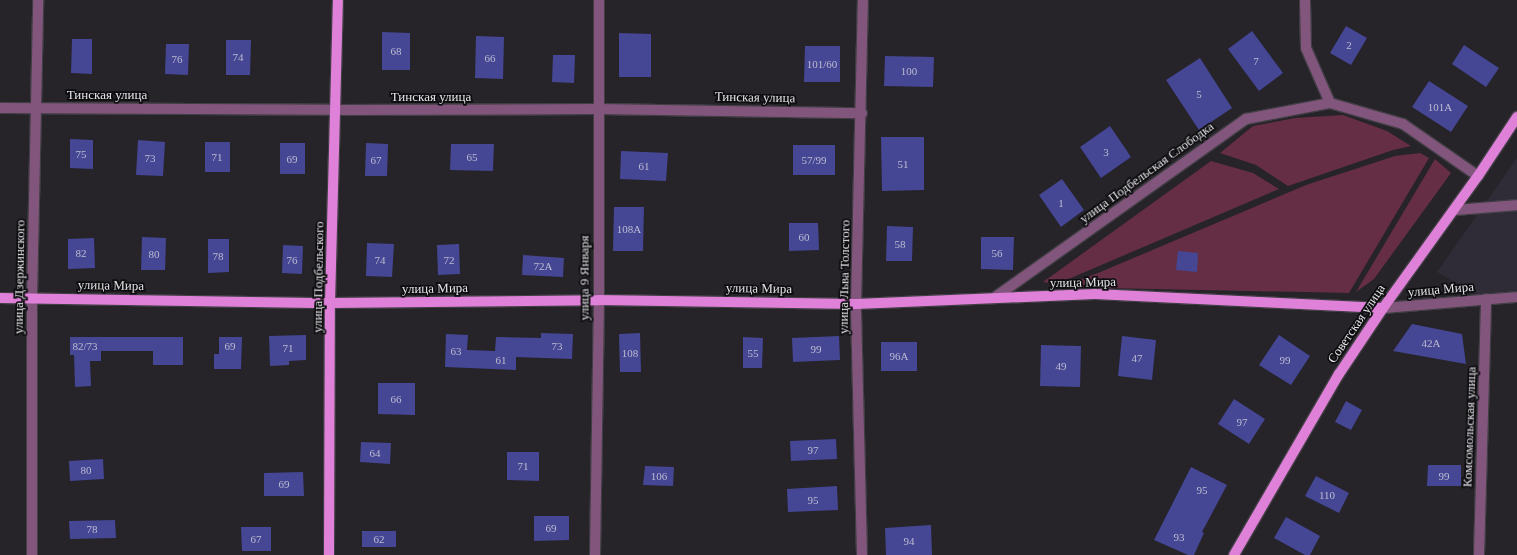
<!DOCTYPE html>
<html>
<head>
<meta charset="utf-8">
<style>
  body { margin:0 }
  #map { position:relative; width:1517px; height:555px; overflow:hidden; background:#262329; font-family:"Times New Roman",serif }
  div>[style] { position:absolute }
  .built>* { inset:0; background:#302c37 }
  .green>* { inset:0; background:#652e45 }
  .building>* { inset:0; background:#454694 }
  .roads { filter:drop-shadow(1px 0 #413e44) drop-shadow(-1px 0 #413e44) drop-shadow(0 1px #413e44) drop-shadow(0 -1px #413e44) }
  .minor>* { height:10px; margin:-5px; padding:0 5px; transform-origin:5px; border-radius:5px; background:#82557d }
  .major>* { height:10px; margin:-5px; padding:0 5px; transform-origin:5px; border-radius:5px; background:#df81d8 }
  span { translate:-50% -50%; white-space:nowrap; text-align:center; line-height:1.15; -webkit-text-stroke:3.5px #0e0d10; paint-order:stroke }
  .number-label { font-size:11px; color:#bcbcd2 }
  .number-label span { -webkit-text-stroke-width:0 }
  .street-label { font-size:13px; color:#e4e3e7 }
</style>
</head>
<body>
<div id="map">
  <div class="built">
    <div style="clip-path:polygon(1517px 158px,1517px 300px,1486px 299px,1437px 272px)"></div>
  </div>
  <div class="green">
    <div style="clip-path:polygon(1343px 115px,1387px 131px,1411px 146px,1393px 150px,1288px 186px,1256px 165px,1220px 153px,1253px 126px,1295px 118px)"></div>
    <div style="clip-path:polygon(1420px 153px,1429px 158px,1349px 293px,1059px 287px,1098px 273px,1306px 185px,1395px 156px)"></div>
    <div style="clip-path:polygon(1435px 159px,1451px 173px,1374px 279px,1356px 292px)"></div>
    <div style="clip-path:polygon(1211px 161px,1253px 173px,1279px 189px,1057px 284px,1043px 282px)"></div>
  </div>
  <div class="building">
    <div style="clip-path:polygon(1346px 26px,1367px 38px,1351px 65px,1330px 53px)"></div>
    <div style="clip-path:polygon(1252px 31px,1283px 73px,1259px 91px,1228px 49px)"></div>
    <div style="clip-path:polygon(382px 32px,410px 33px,410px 70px,382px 70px)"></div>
    <div style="clip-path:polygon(619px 33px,651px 34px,651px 77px,619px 77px)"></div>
    <div style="clip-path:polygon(476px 36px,504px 37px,503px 79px,475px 78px)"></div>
    <div style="clip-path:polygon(72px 39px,92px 39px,92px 74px,71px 73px)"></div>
    <div style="clip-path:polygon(226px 40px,251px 40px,250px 75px,226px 75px)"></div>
    <div style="clip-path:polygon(166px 44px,189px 44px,188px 75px,165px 74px)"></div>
    <div style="clip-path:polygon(1464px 45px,1499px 68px,1486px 87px,1452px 64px)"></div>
    <div style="clip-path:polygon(805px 46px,840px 46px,840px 82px,804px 82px)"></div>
    <div style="clip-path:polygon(553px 55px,575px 55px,574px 83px,552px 82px)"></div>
    <div style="clip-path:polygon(885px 56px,934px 57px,933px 87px,884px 86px)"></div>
    <div style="clip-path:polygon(1200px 58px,1232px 108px,1199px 130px,1166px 80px)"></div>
    <div style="clip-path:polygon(1429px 81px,1468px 106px,1451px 132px,1412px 107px)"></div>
    <div style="clip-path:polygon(1110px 126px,1131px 157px,1101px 178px,1080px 147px)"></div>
    <div style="clip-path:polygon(881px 137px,924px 137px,924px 190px,882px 191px)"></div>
    <div style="clip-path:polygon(70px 139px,93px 140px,93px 169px,70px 168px)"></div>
    <div style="clip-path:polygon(138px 140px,165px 142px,163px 176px,136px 175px)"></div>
    <div style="clip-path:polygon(205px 142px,230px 142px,230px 172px,205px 172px)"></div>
    <div style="clip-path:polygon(280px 143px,305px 143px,305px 174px,280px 174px)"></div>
    <div style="clip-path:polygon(366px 143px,388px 144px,387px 176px,365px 176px)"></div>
    <div style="clip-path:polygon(451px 144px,494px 144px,493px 171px,450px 170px)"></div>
    <div style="clip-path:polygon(793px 145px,835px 145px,835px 175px,793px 175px)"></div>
    <div style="clip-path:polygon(621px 151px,668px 153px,666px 181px,620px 179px)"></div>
    <div style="clip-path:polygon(1062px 179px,1084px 210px,1061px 227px,1039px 195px)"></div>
    <div style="clip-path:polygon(614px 207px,644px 207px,643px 251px,613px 251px)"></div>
    <div style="clip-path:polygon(789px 223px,818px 223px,819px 250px,789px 251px)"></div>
    <div style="clip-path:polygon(887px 226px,913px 227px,912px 261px,886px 261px)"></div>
    <div style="clip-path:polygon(142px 237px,166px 238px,165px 270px,141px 270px)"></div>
    <div style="clip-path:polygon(981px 237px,1014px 237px,1013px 270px,981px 269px)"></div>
    <div style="clip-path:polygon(94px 238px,95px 268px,68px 269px,68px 239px)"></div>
    <div style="clip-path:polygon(208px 239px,229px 239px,229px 272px,208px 273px)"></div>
    <div style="clip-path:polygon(367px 243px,394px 244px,392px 277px,366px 276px)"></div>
    <div style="clip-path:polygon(459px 244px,460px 274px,438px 275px,437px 245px)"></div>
    <div style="clip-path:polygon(283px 245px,303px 246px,302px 274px,282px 273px)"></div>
    <div style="clip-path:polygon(1178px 251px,1198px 253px,1197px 272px,1176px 270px)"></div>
    <div style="clip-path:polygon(523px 255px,564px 258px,563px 277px,522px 275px)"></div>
    <div style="clip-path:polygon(1412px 324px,1462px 334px,1466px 364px,1393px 351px)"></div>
    <div style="clip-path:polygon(541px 333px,573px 334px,572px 359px,516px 357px,516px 370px,445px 367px,446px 334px,468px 335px,467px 350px,495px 351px,496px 337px,541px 338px)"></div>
    <div style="clip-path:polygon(640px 333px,641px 372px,620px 372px,619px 334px)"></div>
    <div style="clip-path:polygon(306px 335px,306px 360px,289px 361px,289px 365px,270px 366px,269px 336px)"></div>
    <div style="clip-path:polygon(1279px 335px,1310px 356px,1291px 385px,1259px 365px)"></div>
    <div style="clip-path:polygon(839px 336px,840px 360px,793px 362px,792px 338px)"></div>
    <div style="clip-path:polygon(1122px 336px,1156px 340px,1152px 380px,1118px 376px)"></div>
    <div style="clip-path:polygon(70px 337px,183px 337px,183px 365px,153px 365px,153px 351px,101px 351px,101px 361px,90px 361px,91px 386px,75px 387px,74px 355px,70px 355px)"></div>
    <div style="clip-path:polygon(219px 337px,242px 337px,241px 369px,214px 369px,214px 354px,219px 354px)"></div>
    <div style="clip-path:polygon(743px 337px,763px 338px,762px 368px,743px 368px)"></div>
    <div style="clip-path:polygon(881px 342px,917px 342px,917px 371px,881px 371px)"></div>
    <div style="clip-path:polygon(1041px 345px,1081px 346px,1080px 387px,1040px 386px)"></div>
    <div style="clip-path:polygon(378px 383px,415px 383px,415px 415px,378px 414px)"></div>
    <div style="clip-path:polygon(1234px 399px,1265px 419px,1249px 444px,1218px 424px)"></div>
    <div style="clip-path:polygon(1346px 401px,1362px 410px,1351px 430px,1335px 422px)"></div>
    <div style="clip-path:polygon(836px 439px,837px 459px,791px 461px,790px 441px)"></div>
    <div style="clip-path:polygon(361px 442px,391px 443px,390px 464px,360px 462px)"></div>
    <div style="clip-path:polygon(507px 452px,539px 452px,539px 481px,507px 480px)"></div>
    <div style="clip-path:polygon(103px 459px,104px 479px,70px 481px,69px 461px)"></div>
    <div style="clip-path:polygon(1428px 465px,1461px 465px,1461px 486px,1427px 486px)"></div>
    <div style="clip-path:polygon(645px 466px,674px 467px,673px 486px,643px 485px)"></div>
    <div style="clip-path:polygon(1191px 467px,1227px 485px,1202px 532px,1204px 533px,1194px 555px,1188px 555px,1154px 540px)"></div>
    <div style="clip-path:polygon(303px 472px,304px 496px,264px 496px,264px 473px)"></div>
    <div style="clip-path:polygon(1316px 476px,1349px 493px,1339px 513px,1305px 496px)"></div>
    <div style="clip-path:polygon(837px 486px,838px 510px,788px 512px,787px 489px)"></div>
    <div style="clip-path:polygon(534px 516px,569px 516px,569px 540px,534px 541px)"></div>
    <div style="clip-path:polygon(1286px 517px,1320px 536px,1310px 555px,1305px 555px,1274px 538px)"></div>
    <div style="clip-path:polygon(115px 520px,116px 538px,70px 539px,69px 521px)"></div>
    <div style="clip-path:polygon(931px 525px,932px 555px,886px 555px,885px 528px)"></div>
    <div style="clip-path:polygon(241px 527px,271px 527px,271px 551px,242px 551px)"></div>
    <div style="clip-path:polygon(362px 531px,396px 531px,396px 547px,362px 547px)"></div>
  </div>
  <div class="roads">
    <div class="minor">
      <div style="left:1305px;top:0;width:48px;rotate:88.8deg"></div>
      <div style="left:1306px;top:48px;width:60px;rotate:66.4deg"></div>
      <div style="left:0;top:108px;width:336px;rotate:0.3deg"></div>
      <div style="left:336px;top:110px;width:262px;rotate:-0.2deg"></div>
      <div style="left:598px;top:109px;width:264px;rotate:0.9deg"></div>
      <div style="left:1454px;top:210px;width:63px;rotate:-4.5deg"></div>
      <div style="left:994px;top:298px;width:309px;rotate:-35.4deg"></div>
      <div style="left:1246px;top:119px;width:86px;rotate:-10.8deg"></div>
      <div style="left:1330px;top:103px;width:76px;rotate:16deg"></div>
      <div style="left:1403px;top:124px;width:91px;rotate:34.7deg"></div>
      <div style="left:1383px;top:308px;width:134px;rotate:-4.7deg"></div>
      <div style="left:32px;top:555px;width:257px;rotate:-90deg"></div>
      <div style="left:32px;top:298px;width:298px;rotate:-88.8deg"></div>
      <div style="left:595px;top:555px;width:255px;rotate:-89.1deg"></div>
      <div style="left:599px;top:300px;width:300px;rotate:-90deg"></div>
      <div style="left:862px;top:555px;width:251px;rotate:-91.4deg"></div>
      <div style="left:856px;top:304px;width:304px;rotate:-88.7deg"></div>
      <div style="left:1479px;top:555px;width:256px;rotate:-88.4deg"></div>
    </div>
    <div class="major">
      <div style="left:0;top:298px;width:330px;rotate:0.9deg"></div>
      <div style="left:330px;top:303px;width:269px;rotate:-0.6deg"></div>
      <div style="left:599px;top:300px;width:257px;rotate:0.9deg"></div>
      <div style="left:856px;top:304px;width:239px;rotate:-2.4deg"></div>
      <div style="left:1095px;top:294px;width:288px;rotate:2.8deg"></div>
      <div style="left:329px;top:555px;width:252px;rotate:-89.8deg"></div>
      <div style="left:330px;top:303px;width:303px;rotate:-88.5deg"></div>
      <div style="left:1234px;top:555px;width:209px;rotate:-59.9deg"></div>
      <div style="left:1339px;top:374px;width:79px;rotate:-56.3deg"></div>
      <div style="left:1383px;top:308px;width:163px;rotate:-54.3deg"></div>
      <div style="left:1478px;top:176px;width:71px;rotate:-56.5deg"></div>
    </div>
  </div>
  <div class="number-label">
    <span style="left:1349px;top:45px">2</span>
    <span style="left:396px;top:51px">68</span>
    <span style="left:238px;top:57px">74</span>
    <span style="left:490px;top:58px">66</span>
    <span style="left:177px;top:59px">76</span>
    <span style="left:1256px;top:61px">7</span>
    <span style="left:822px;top:64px">101/60</span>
    <span style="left:909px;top:71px">100</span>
    <span style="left:1199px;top:94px">5</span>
    <span style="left:1440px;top:107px">101А</span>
    <span style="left:1106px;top:152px">3</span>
    <span style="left:81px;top:154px">75</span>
    <span style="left:217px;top:157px">71</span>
    <span style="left:472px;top:157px">65</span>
    <span style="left:150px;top:158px">73</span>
    <span style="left:292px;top:159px">69</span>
    <span style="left:376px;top:160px">67</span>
    <span style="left:814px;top:160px">57/99</span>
    <span style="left:903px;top:164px">51</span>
    <span style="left:644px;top:166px">61</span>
    <span style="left:1061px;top:203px">1</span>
    <span style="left:629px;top:229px">108А</span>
    <span style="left:804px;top:237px">60</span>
    <span style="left:900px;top:244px">58</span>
    <span style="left:81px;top:253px">82</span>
    <span style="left:997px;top:253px">56</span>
    <span style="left:154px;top:254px">80</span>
    <span style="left:218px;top:256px">78</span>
    <span style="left:292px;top:260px">76</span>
    <span style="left:380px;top:260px">74</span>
    <span style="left:449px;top:260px">72</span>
    <span style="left:543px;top:266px">72А</span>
    <span style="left:1431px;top:343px">42А</span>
    <span style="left:85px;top:346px">82/73</span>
    <span style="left:230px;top:346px">69</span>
    <span style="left:557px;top:346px">73</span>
    <span style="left:288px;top:348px">71</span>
    <span style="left:816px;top:349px">99</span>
    <span style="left:456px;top:351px">63</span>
    <span style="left:630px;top:353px">108</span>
    <span style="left:753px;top:353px">55</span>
    <span style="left:899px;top:356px">96А</span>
    <span style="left:1137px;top:358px">47</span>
    <span style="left:501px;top:360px">61</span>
    <span style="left:1285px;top:360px">99</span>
    <span style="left:1061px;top:366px">49</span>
    <span style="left:396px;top:399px">66</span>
    <span style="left:1242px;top:422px">97</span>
    <span style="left:813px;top:450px">97</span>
    <span style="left:375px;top:453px">64</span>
    <span style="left:523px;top:466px">71</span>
    <span style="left:86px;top:470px">80</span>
    <span style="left:659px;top:476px">106</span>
    <span style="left:1444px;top:476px">99</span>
    <span style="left:284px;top:484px">69</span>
    <span style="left:1202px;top:490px">95</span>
    <span style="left:1327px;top:495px">110</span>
    <span style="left:813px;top:500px">95</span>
    <span style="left:551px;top:528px">69</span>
    <span style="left:92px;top:529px">78</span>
    <span style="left:1179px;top:537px">93</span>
    <span style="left:256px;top:539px">67</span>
    <span style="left:379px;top:539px">62</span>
    <span style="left:909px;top:541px">94</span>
  </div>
  <div class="street-label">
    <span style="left:107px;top:95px">Тинская улица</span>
    <span style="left:431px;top:97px">Тинская улица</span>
    <span style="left:755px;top:98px;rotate:1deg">Тинская улица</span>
    <span style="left:1147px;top:173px;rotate:-36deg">улица Подбельская Слободка</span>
    <span style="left:20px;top:277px;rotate:-89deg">улица Дзержинского</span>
    <span style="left:319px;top:277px;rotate:-89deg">улица Подбельского</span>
    <span style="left:845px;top:277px;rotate:-89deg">улица Льва Толстого</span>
    <span style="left:585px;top:278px;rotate:-90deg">улица 9 Января</span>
    <span style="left:1083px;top:283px;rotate:-1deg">улица Мира</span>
    <span style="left:111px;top:286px;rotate:1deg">улица Мира</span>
    <span style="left:435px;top:289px;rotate:-1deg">улица Мира</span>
    <span style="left:759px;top:289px;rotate:1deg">улица Мира</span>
    <span style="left:1441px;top:290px;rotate:-5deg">улица Мира</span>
    <span style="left:1357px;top:324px;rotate:-56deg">Советская улица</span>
    <span style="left:1470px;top:427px;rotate:-88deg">Комсомольская улица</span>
  </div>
</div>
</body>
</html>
